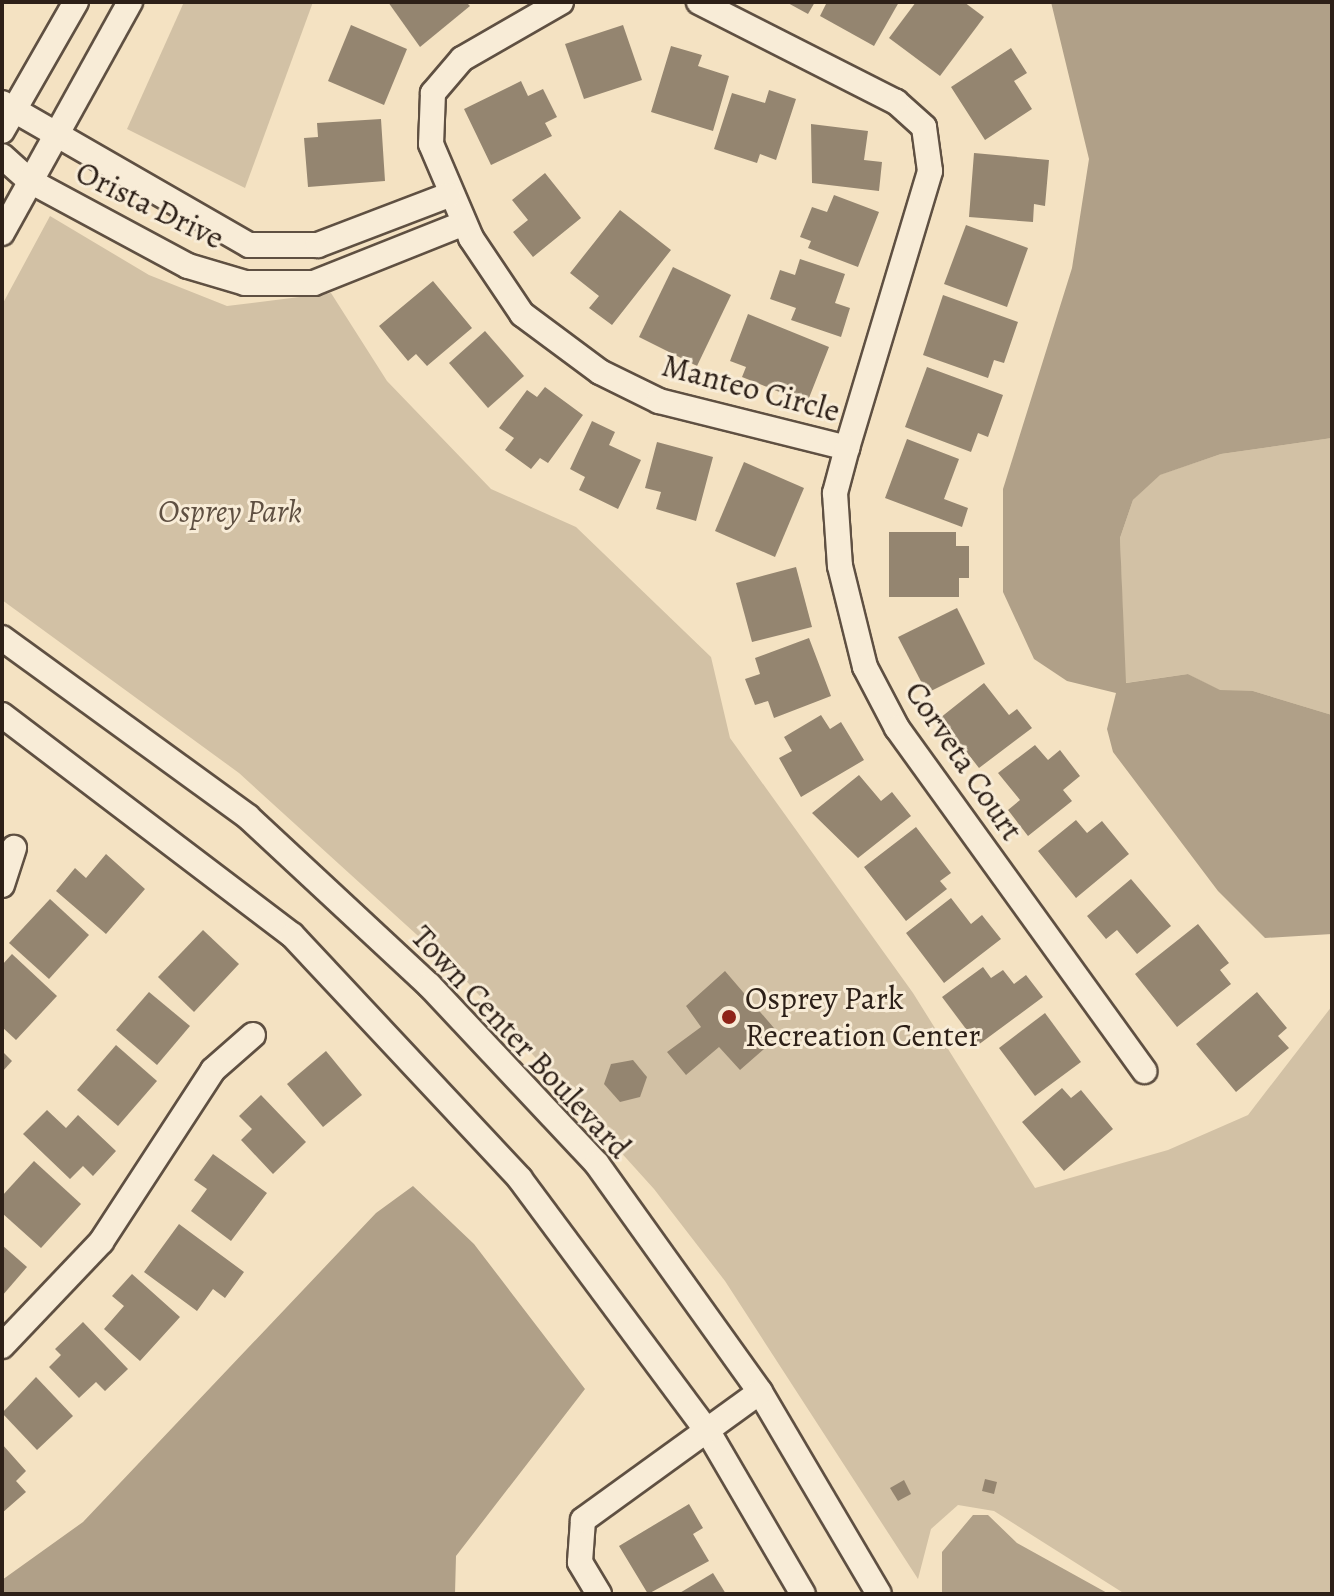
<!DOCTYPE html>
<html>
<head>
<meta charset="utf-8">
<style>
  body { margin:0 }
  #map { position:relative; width:1334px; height:1596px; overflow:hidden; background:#f4e2c2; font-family:Alegreya,serif }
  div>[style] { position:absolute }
  .green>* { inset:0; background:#d2c1a5 }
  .water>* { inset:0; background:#b0a088 }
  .building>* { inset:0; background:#948570 }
  .roads { filter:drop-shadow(2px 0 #5f5042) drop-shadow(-2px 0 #5f5042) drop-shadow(0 2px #5f5042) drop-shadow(0 -2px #5f5042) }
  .minor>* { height:24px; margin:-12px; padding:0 12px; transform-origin:12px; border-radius:12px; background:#f8ecd7 }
  .dots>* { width:22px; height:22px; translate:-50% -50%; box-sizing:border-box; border:4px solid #f8ecd7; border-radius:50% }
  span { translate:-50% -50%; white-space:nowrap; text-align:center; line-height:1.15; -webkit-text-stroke:6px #f8ecd7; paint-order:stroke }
  .street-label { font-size:32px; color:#2d2018 }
  .park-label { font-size:32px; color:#5f5042; font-style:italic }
  .poi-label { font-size:32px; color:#2d2018 }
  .left { translate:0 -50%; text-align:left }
  .frame { position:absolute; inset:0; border:4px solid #2d2018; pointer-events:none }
</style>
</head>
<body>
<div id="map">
  <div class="green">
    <div style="clip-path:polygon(184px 2px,313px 2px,245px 188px,127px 129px)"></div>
    <div style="clip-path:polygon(50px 216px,149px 275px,227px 306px,331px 293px,387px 381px,491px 489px,576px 527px,711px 657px,730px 738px,913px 993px,1035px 1188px,1168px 1150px,1248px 1115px,1332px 1006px,1332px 1594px,1125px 1594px,994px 1511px,958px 1505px,931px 1529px,918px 1579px,725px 1281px,654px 1189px,460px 974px,239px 773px,2px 600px,2px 305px)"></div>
    <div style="clip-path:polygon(1332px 438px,1332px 715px,1253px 691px,1220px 691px,1188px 674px,1125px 683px,1120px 538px,1133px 500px,1159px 475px,1221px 454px)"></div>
  </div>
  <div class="water">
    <div style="clip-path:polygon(1051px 2px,1332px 2px,1332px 438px,1221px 454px,1160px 475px,1133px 500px,1120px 538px,1126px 683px,1188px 674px,1220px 690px,1253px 691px,1332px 715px,1332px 934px,1265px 938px,1218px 891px,1113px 752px,1107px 729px,1116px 693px,1067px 681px,1034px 659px,1003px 592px,1003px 489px,1072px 268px,1089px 159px)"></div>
    <div style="clip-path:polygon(413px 1186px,474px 1244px,585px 1389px,456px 1556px,455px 1594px,2px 1594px,2px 1580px,83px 1522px,376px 1213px)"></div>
    <div style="clip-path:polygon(973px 1515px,988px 1515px,1017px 1543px,1109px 1594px,942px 1594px,942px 1552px)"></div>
  </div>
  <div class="building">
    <div style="clip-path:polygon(388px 2px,466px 2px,470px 6px,420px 47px)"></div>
    <div style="clip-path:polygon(786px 2px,815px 2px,808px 14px)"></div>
    <div style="clip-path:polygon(827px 2px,899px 2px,874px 46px,820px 16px)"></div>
    <div style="clip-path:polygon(916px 2px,964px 2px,984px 17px,940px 76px,889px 38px)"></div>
    <div style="clip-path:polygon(351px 25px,407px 49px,384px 105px,328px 81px)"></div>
    <div style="clip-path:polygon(623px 25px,642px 80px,584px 99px,565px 44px)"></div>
    <div style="clip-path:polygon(671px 46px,702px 55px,698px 66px,729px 76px,713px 131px,651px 112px)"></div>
    <div style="clip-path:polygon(1011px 48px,1027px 73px,1014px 81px,1032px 109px,985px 140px,951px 87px)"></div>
    <div style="clip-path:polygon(521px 81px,528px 96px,543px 89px,557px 117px,545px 123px,552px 136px,491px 165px,464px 109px)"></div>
    <div style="clip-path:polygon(769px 90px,796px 99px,776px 160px,760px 154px,757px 163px,714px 149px,732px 93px,765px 103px)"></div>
    <div style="clip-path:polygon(381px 119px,385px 181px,308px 187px,304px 138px,318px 137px,317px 123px)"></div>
    <div style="clip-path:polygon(811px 124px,868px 131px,864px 160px,882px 162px,879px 191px,812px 183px)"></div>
    <div style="clip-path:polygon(974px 153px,1049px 160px,1045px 206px,1034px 204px,1033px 222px,969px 217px)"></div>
    <div style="clip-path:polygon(545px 173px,581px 218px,533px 257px,513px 232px,528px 220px,512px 200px)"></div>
    <div style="clip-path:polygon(834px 195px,879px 212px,858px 267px,808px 248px,811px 241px,800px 237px,812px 207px,827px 212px)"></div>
    <div style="clip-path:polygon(620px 210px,671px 250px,612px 325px,589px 308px,599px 296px,570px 273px)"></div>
    <div style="clip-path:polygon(966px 225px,1028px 248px,1007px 307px,944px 284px)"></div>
    <div style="clip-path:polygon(800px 259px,845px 274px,835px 303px,850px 308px,841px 337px,791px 320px,796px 308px,770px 299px,780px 270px,795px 275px)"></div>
    <div style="clip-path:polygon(673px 267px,731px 295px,697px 366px,639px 337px)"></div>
    <div style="clip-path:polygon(433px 281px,472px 328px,427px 366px,416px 354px,408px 361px,379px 326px)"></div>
    <div style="clip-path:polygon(943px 295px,1018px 322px,1004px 363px,994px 360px,988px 378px,923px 355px)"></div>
    <div style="clip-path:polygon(748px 314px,829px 347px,807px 403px,742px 377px,746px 367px,730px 361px)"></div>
    <div style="clip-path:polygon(485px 331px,524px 376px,488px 408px,449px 363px)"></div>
    <div style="clip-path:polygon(927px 367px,1003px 395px,988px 437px,978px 433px,971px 452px,905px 427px)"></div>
    <div style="clip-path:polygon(545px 387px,583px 415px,548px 463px,540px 458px,531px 469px,505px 450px,514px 438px,499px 428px,527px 390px,537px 397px)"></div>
    <div style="clip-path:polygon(592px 421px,615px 432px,609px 445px,641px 460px,618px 509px,579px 490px,585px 477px,570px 469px)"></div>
    <div style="clip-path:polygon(907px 439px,959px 459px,944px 499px,968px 508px,962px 527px,885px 498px)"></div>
    <div style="clip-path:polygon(657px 442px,713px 457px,696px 521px,656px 509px,661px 492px,645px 488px)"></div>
    <div style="clip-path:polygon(744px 462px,804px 488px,775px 557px,715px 531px)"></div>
    <div style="clip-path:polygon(889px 532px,956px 532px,956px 546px,969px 546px,969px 578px,959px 578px,959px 597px,889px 597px)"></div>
    <div style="clip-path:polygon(796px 567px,812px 627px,752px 642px,736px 583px)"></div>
    <div style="clip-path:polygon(957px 608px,985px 664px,927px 693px,898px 637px)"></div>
    <div style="clip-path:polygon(809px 638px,831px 696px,774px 718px,768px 701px,755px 705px,745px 679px,760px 674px,755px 658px)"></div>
    <div style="clip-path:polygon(984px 683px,1009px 715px,1017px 709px,1032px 728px,979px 768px,940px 718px)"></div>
    <div style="clip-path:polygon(821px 715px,830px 729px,841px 722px,864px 760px,801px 797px,779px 758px,792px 751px,784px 737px)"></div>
    <div style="clip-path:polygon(1035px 745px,1048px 760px,1060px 750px,1080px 776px,1063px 790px,1072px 801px,1028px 836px,1008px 810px,1020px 800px,998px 773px)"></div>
    <div style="clip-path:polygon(859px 775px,881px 801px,892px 792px,911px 816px,858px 858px,812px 813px)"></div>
    <div style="clip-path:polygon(1076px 820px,1087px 833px,1102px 821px,1129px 854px,1076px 898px,1038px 851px)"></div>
    <div style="clip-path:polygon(916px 827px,951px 873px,940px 881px,947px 889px,906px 921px,864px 867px)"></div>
    <div style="clip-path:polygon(106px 854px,145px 889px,106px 934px,56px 891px,75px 868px,86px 878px)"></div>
    <div style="clip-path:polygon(1131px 879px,1171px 926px,1137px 954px,1117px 930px,1106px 939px,1087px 916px)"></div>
    <div style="clip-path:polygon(951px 898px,971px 924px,982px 915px,1001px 939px,944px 983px,906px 933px)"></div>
    <div style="clip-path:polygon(50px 899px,89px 935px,49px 979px,9px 943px)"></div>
    <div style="clip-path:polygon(1198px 924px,1229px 963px,1220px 970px,1231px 984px,1177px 1027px,1135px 974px)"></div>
    <div style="clip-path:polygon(203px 930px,239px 964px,194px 1012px,158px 977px)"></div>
    <div style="clip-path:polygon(12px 954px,57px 996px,16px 1040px,2px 1027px,2px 965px)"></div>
    <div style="clip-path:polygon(983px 967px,991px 978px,1003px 970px,1014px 984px,1026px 975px,1043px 997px,978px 1045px,942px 997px)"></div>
    <div style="clip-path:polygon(725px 971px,780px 1035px,740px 1070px,719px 1047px,686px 1075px,667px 1052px,701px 1027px,686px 1006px)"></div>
    <div style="clip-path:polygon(149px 992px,190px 1026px,157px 1065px,116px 1030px)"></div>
    <div style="clip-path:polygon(1257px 992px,1287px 1028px,1278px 1036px,1289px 1048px,1236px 1092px,1196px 1044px)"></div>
    <div style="clip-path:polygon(1045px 1013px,1081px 1062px,1035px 1096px,999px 1048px)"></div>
    <div style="clip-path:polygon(116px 1045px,157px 1081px,118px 1126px,77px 1090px)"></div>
    <div style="clip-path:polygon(2px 1051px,12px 1061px,2px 1072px)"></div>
    <div style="clip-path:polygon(326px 1051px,362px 1095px,323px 1127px,287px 1084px)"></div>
    <div style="clip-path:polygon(633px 1060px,647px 1077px,640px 1097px,620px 1102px,604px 1084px,611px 1064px)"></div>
    <div style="clip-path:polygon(1062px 1088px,1071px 1098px,1081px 1090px,1113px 1129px,1064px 1171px,1022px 1122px)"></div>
    <div style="clip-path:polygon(261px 1095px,306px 1142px,273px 1174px,241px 1140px,252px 1129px,239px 1116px)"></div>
    <div style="clip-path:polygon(47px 1110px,66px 1128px,78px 1115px,116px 1151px,93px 1176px,83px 1166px,70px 1179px,23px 1134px)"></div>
    <div style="clip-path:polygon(213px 1154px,267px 1193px,231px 1241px,191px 1211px,207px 1189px,194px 1180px)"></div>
    <div style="clip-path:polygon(34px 1161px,81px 1204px,41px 1248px,2px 1213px,2px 1196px)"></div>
    <div style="clip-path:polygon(179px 1224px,244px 1272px,225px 1298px,213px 1289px,197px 1311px,144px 1272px)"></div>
    <div style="clip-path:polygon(2px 1245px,27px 1267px,2px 1296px)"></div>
    <div style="clip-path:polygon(132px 1274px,180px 1317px,140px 1361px,104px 1329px,124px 1306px,112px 1296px)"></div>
    <div style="clip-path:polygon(83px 1322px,128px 1369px,105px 1391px,96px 1382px,79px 1398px,49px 1367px,61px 1355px,55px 1349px)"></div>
    <div style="clip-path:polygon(36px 1377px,73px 1416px,37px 1450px,2px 1413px)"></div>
    <div style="clip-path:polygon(2px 1444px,26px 1471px,16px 1481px,26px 1492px,2px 1513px)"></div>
    <div style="clip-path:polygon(985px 1479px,997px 1482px,994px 1494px,982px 1491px)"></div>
    <div style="clip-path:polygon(904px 1480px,911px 1494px,898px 1501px,890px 1488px)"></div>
    <div style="clip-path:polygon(689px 1504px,703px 1528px,693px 1534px,709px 1561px,648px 1594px,619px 1546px)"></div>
    <div style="clip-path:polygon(713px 1573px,726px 1594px,678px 1594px)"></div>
  </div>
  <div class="roads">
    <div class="minor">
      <div style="left:561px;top:2px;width:114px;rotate:150.1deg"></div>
      <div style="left:462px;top:59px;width:45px;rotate:130.5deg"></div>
      <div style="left:433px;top:93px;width:51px;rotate:92.2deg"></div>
      <div style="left:431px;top:144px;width:102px;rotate:66.9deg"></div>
      <div style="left:471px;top:238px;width:92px;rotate:56.1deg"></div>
      <div style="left:522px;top:314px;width:97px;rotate:36.6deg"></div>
      <div style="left:600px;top:372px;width:66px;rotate:26.2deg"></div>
      <div style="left:659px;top:401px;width:194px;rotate:14deg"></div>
      <div style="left:847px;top:448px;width:289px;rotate:-73.3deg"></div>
      <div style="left:930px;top:171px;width:44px;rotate:-97.8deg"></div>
      <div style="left:924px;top:127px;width:38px;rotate:-138deg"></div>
      <div style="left:896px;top:102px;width:221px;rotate:-153.1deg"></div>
      <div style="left:2px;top:103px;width:285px;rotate:29.9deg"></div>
      <div style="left:249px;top:245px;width:69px"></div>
      <div style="left:318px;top:245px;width:140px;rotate:-20.9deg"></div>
      <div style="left:2px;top:131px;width:149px;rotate:-60.2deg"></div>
      <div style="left:2px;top:156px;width:38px;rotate:42deg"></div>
      <div style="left:30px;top:181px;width:179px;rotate:28.3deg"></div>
      <div style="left:188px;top:266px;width:59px;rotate:16.6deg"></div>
      <div style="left:245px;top:283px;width:69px"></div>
      <div style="left:314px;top:283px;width:159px;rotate:-21.7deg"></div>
      <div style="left:2px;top:233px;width:264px;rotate:-61deg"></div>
      <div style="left:847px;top:448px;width:47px;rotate:104.9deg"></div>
      <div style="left:835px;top:493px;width:73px;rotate:86.1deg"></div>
      <div style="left:840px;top:566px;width:104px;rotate:76.1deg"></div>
      <div style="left:865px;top:667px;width:69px;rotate:62.3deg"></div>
      <div style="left:897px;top:728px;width:423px;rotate:54.2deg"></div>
      <div style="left:2px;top:638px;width:304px;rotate:36deg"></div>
      <div style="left:248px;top:817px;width:247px;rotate:42.9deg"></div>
      <div style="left:429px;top:985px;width:245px;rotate:46.8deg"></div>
      <div style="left:597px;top:1164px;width:280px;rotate:54.4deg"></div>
      <div style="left:760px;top:1392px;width:234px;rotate:59.5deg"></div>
      <div style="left:2px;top:715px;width:364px;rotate:37.2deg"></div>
      <div style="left:292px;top:935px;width:334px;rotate:46.9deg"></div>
      <div style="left:520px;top:1179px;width:319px;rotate:53.4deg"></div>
      <div style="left:710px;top:1435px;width:184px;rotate:59.7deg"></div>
      <div style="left:2px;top:885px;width:39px;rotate:-72deg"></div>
      <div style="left:2px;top:1346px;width:144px;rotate:-46.4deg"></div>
      <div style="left:101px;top:1242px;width:205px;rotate:-56.9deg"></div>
      <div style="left:213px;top:1070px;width:53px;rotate:-41.2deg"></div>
      <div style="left:599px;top:1594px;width:37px;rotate:-121deg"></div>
      <div style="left:580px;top:1562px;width:42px;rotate:-85.9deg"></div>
      <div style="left:583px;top:1520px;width:218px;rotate:-35.9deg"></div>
    </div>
  </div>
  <div class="dots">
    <div style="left:729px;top:1017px;background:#8f2418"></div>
  </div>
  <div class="street-label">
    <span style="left:150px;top:205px;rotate:26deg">Orista Drive</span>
    <span style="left:751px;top:388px;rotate:15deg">Manteo Circle</span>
    <span style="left:964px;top:761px;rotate:56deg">Corveta Court</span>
    <span style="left:521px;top:1042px;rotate:47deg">Town Center Boulevard</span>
  </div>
  <div class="park-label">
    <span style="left:230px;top:511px">Osprey Park</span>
  </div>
  <div class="poi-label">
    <span class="left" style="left:745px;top:1017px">Osprey Park<br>Recreation Center</span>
  </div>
  <div class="frame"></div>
</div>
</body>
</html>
